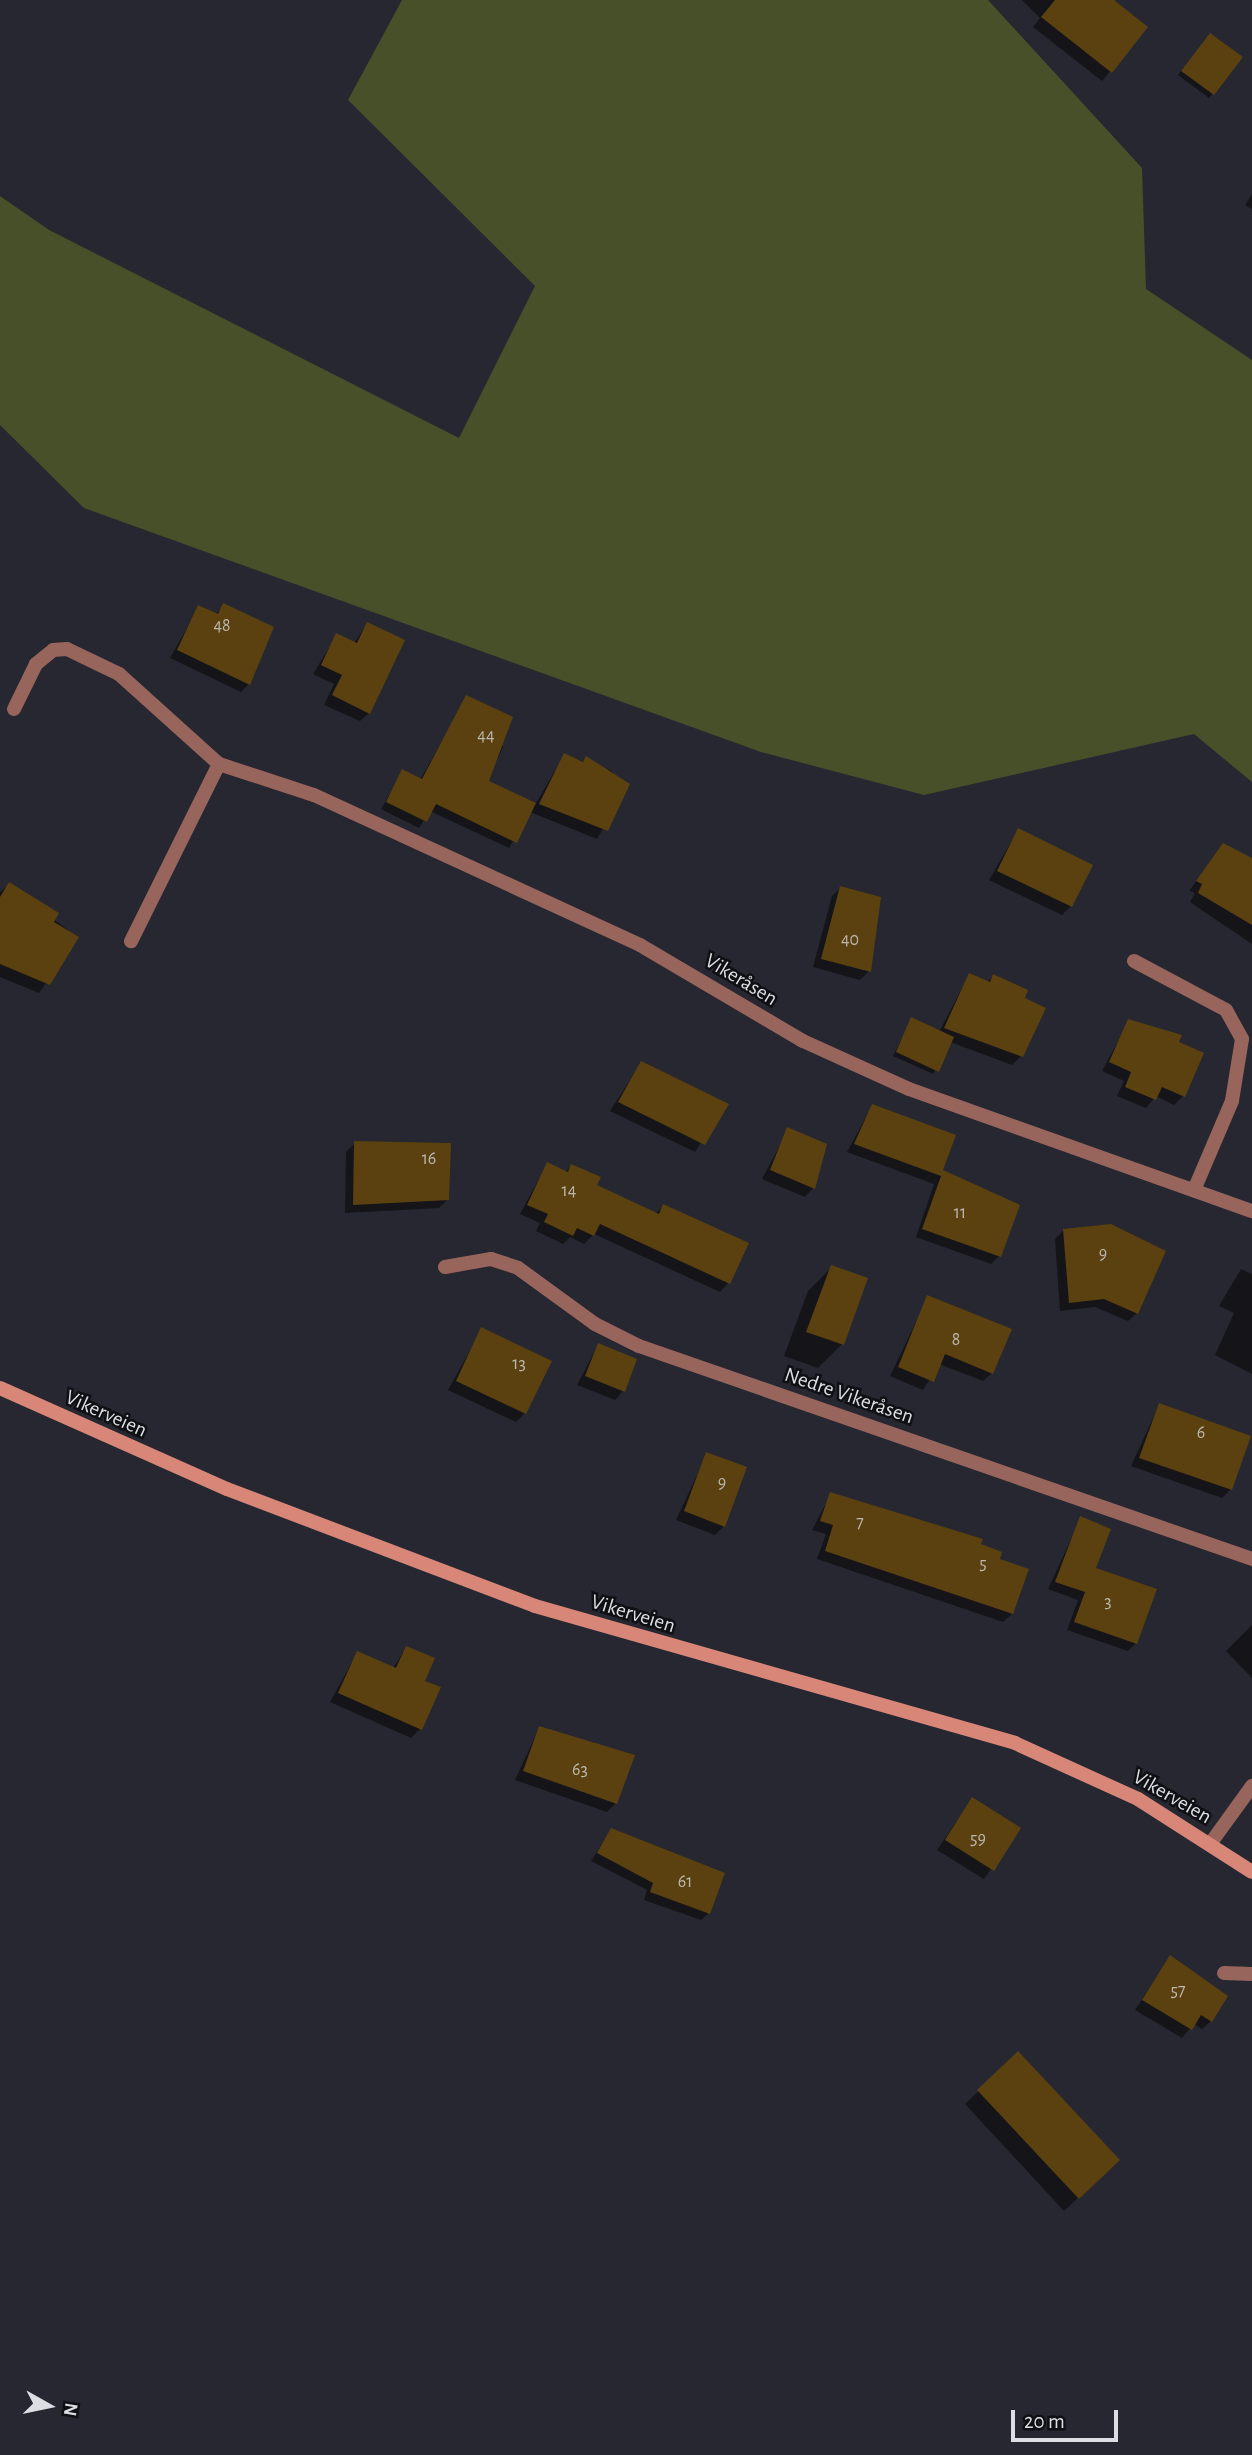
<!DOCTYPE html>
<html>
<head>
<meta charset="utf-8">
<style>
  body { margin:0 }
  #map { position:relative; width:1252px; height:2455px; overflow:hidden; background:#262730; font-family:"Alegreya Sans",sans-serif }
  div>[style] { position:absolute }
  .green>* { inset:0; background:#485029 }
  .shadow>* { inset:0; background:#0007 }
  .building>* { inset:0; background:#5b410f }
  .service>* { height:14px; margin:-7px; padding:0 7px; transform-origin:7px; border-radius:7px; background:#98655c }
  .minor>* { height:14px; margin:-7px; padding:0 7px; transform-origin:7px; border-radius:7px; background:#98655c }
  .secondary>* { height:14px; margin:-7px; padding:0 7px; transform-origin:7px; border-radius:7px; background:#d78678 }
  span { translate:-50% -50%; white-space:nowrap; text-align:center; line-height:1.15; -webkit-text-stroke:5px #0f1014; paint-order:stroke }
  .number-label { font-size:18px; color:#bcb7af }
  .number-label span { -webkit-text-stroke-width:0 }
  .street-label { font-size:21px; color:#dddee4 }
  .north { position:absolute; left:14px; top:2371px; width:70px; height:70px; -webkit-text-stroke:5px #0f1014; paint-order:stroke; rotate:99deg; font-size:19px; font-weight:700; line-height:28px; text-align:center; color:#dddee4 }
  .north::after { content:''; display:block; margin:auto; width:24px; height:32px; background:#dddee4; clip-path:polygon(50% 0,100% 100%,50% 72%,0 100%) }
  .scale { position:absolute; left:1011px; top:2410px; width:107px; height:32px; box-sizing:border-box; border:4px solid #dddee4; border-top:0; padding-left:9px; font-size:21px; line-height:24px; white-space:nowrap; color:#dddee4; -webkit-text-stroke:5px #0f1014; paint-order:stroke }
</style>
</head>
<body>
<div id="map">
  <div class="green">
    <div style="clip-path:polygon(402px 0,988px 0,1142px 168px,1146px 289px,1252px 360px,1252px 782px,1194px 734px,924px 795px,761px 752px,84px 508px,0 425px,0 196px,49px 230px,459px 438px,535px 286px,348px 100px)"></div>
  </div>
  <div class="shadow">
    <div style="clip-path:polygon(1022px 0,1109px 0,1146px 27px,1102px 81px,1033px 27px,1040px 18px)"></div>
    <div style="clip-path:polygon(1206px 39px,1240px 58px,1209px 98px,1178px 75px)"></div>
    <div style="clip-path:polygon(1252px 194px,1252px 209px,1245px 205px)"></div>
    <div style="clip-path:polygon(224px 605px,249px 684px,241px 692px,170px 658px,199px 607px,215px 615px)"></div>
    <div style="clip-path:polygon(367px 624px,369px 713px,360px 721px,324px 705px,334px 684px,313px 674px,337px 635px,354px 643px)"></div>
    <div style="clip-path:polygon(467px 697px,503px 747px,487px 782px,535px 805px,564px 755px,612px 771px,610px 776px,628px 785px,597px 839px,530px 812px,509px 848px,430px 811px,419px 828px,381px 809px,403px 771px,420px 780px)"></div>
    <div style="clip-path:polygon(1018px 830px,1071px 906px,1062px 915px,989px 880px)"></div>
    <div style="clip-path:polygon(1223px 845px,1252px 862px,1252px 944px,1190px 902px,1195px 893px,1189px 891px)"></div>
    <div style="clip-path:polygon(9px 885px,77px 937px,39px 993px,0 977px,0 892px)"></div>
    <div style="clip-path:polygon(841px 888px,869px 971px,860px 980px,813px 967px,832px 896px)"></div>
    <div style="clip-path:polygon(969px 975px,987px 983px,993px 976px,1022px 999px,1021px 1056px,1012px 1065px,950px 1042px,933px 1074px,893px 1056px,912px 1019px,939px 1032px)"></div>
    <div style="clip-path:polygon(1129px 1021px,1177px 1042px,1183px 1096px,1174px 1105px,1156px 1096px,1146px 1108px,1117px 1096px,1124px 1081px,1102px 1071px)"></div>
    <div style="clip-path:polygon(641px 1063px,726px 1105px,695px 1152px,610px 1111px)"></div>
    <div style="clip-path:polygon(872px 1106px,941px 1171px,999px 1256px,991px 1264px,916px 1237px,934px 1184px,847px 1152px)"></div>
    <div style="clip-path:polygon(788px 1130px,825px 1145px,813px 1188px,805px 1197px,762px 1179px)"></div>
    <div style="clip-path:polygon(355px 1143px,448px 1199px,439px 1208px,345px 1213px,346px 1152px)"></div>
    <div style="clip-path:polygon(547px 1164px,565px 1172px,572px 1166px,595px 1186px,655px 1214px,664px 1206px,747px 1244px,728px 1283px,720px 1292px,594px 1234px,584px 1244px,570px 1237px,563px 1244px,536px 1231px,540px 1223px,520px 1214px)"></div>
    <div style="clip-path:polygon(1064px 1230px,1137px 1313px,1128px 1321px,1095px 1307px,1060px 1311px,1055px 1239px)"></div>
    <div style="clip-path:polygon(832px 1267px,842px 1344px,818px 1368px,784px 1356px,808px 1291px)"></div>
    <div style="clip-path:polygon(1241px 1269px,1252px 1274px,1252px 1374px,1215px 1355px,1234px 1313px,1219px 1306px)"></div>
    <div style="clip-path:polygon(928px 1297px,992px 1373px,983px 1381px,939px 1364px,923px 1390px,890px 1376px)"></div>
    <div style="clip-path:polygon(482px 1329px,525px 1413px,516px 1422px,448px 1390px)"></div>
    <div style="clip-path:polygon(598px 1345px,623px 1391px,615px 1400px,577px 1385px)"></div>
    <div style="clip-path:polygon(1159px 1405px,1231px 1489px,1222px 1498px,1131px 1466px)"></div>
    <div style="clip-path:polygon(707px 1454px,724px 1526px,715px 1535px,676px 1520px)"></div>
    <div style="clip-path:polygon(831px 1494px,978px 1545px,998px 1560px,1012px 1614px,1003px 1622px,817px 1559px,826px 1534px,812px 1530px)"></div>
    <div style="clip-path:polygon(1081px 1518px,1094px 1569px,1136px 1643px,1128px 1651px,1067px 1630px,1078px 1600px,1048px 1589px)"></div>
    <div style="clip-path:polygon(1252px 1625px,1252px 1678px,1226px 1651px)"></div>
    <div style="clip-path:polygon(406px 1648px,423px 1681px,420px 1729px,411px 1738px,330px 1702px,357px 1653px,393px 1668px)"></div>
    <div style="clip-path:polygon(539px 1728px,616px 1803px,607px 1812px,515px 1780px)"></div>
    <div style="clip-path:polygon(972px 1799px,1019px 1828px,984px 1879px,937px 1850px)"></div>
    <div style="clip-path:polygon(611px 1830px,709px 1913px,701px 1920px,644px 1900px,647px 1890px,591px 1861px)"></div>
    <div style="clip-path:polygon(1170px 1957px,1211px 2021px,1202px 2029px,1194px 2024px,1182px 2038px,1135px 2010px)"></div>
    <div style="clip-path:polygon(1018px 2054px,1104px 2174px,1064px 2211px,965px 2104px)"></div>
  </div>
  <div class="building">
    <div style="clip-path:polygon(1055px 0,1114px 0,1148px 27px,1112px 73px,1041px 17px)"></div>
    <div style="clip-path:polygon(1210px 33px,1243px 57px,1214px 95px,1181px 71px)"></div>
    <div style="clip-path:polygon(223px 603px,274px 627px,250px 685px,177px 650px,198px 605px,218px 614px)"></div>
    <div style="clip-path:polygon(367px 622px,405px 640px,370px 714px,332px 695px,342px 675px,321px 665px,336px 633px,357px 643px)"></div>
    <div style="clip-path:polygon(466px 695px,513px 717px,489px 781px,536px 803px,517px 843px,436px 804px,427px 822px,386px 802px,402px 769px,422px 779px)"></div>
    <div style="clip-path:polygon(564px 753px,583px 762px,586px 756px,630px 784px,608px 831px,539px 804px)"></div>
    <div style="clip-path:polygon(1018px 828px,1093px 865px,1072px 907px,997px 871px)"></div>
    <div style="clip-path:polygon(1223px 843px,1252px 858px,1252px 925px,1198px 893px,1202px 884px,1196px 881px)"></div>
    <div style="clip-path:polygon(9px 882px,59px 913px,54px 922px,79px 937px,50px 985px,0 964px,0 897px)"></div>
    <div style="clip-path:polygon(840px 886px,881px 897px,871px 972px,821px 959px)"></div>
    <div style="clip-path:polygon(969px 973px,990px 982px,993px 974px,1028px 990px,1025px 998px,1046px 1008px,1023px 1057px,944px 1028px)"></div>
    <div style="clip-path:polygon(911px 1017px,954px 1037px,939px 1072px,896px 1052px)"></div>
    <div style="clip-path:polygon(1128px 1019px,1182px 1035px,1179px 1042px,1204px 1053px,1185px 1097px,1162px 1087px,1156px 1100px,1125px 1087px,1131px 1072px,1109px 1062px)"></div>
    <div style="clip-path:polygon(641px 1061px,729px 1104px,705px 1145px,618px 1102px)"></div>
    <div style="clip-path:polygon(872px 1104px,956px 1135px,943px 1170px,1020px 1205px,1001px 1257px,922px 1229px,941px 1176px,854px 1144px)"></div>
    <div style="clip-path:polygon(787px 1127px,827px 1144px,815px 1189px,770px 1170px)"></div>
    <div style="clip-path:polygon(354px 1141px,451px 1143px,449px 1200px,353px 1205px)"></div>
    <div style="clip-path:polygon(547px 1162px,568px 1172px,571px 1164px,601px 1177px,597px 1185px,659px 1214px,663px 1204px,749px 1243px,730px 1284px,600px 1224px,594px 1236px,577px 1228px,573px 1236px,544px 1222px,548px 1214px,527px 1205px)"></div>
    <div style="clip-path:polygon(1111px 1224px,1166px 1251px,1138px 1314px,1104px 1299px,1069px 1303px,1063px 1229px)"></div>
    <div style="clip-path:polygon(831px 1265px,868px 1278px,844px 1345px,806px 1332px)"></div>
    <div style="clip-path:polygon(927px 1295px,1012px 1329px,993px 1374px,945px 1354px,934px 1382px,898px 1367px)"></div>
    <div style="clip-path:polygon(481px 1327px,552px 1361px,526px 1414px,456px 1381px)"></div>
    <div style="clip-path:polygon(598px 1343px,637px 1359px,625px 1392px,585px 1376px)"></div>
    <div style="clip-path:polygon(1159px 1403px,1251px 1436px,1232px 1490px,1139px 1458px)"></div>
    <div style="clip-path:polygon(706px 1452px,747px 1467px,725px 1527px,684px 1511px)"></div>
    <div style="clip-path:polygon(830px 1492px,983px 1539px,981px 1544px,1002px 1552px,1000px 1559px,1029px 1569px,1013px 1614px,825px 1551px,833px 1525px,820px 1521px)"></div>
    <div style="clip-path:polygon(1080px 1516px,1111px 1529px,1096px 1568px,1157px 1589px,1137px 1644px,1074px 1622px,1085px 1592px,1055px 1582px)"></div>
    <div style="clip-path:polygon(406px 1646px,435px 1658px,425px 1681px,441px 1687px,422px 1730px,338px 1693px,357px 1651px,396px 1668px)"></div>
    <div style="clip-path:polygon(539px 1726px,635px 1755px,617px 1804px,523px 1771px)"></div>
    <div style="clip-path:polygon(972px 1797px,1021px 1828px,994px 1871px,945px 1840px)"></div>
    <div style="clip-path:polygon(611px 1828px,725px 1873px,710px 1914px,650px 1892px,653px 1883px,597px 1853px)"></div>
    <div style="clip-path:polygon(1170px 1955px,1228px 1996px,1212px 2022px,1201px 2015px,1192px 2030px,1142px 2000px)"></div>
    <div style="clip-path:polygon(1018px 2051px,1120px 2160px,1079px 2199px,977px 2090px)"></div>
  </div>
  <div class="service">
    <div style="left:14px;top:709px;width:50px;rotate:-63.9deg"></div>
    <div style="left:36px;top:664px;width:22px;rotate:-39deg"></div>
    <div style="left:53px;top:650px;width:14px;rotate:-4deg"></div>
    <div style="left:67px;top:649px;width:58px;rotate:25.7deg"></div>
    <div style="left:119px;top:674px;width:135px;rotate:42deg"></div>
    <div style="left:219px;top:764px;width:198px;rotate:116.4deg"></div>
    <div style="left:1134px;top:961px;width:104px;rotate:28deg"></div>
    <div style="left:1226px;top:1010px;width:33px;rotate:61deg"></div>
    <div style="left:1242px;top:1039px;width:63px;rotate:99.2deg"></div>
    <div style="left:1232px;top:1101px;width:97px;rotate:113.1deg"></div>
    <div style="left:1224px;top:1973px;width:28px;rotate:2deg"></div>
  </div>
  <div class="minor">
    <div style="left:219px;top:764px;width:100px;rotate:18.1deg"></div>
    <div style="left:314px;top:795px;width:359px;rotate:24.7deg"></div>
    <div style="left:640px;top:945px;width:189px;rotate:30.5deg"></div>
    <div style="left:803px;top:1041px;width:116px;rotate:24.4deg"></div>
    <div style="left:909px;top:1089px;width:364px;rotate:19.6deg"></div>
    <div style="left:445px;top:1267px;width:47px;rotate:-9.9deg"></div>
    <div style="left:491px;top:1259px;width:28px;rotate:18deg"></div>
    <div style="left:518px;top:1268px;width:95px;rotate:36deg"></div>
    <div style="left:595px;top:1324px;width:49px;rotate:26.6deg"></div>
    <div style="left:639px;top:1346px;width:649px;rotate:19.16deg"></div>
    <div style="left:1210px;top:1844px;width:72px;rotate:-54.1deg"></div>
  </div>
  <div class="secondary">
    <div style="left:0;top:1388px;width:248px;rotate:24deg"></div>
    <div style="left:227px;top:1489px;width:329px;rotate:20.8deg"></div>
    <div style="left:535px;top:1606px;width:499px;rotate:15.9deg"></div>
    <div style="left:1015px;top:1743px;width:135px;rotate:24.5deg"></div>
    <div style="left:1138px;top:1799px;width:135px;rotate:32.6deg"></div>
  </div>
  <div class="number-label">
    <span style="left:222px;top:626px">48</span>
    <span style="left:486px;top:736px">44</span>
    <span style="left:850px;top:940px">40</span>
    <span style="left:429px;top:1159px">16</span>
    <span style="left:569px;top:1191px">14</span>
    <span style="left:960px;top:1213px">11</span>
    <span style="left:1103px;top:1254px">9</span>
    <span style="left:956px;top:1340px">8</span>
    <span style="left:519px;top:1364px">13</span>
    <span style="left:1201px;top:1433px">6</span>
    <span style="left:722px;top:1483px">9</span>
    <span style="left:860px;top:1523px">7</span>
    <span style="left:983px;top:1564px">5</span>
    <span style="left:1108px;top:1602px">3</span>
    <span style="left:580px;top:1770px">63</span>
    <span style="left:978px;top:1839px">59</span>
    <span style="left:685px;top:1882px">61</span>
    <span style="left:1178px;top:1991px">57</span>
  </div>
  <div class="street-label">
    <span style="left:741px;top:980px;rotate:31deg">Vikeråsen</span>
    <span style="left:849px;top:1396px;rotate:19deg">Nedre Vikeråsen</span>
    <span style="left:106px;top:1414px;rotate:24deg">Vikerveien</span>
    <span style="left:633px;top:1614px;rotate:17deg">Vikerveien</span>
    <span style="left:1172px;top:1797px;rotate:30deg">Vikerveien</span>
  </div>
  <div class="north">N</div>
  <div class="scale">20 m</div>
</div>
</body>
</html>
